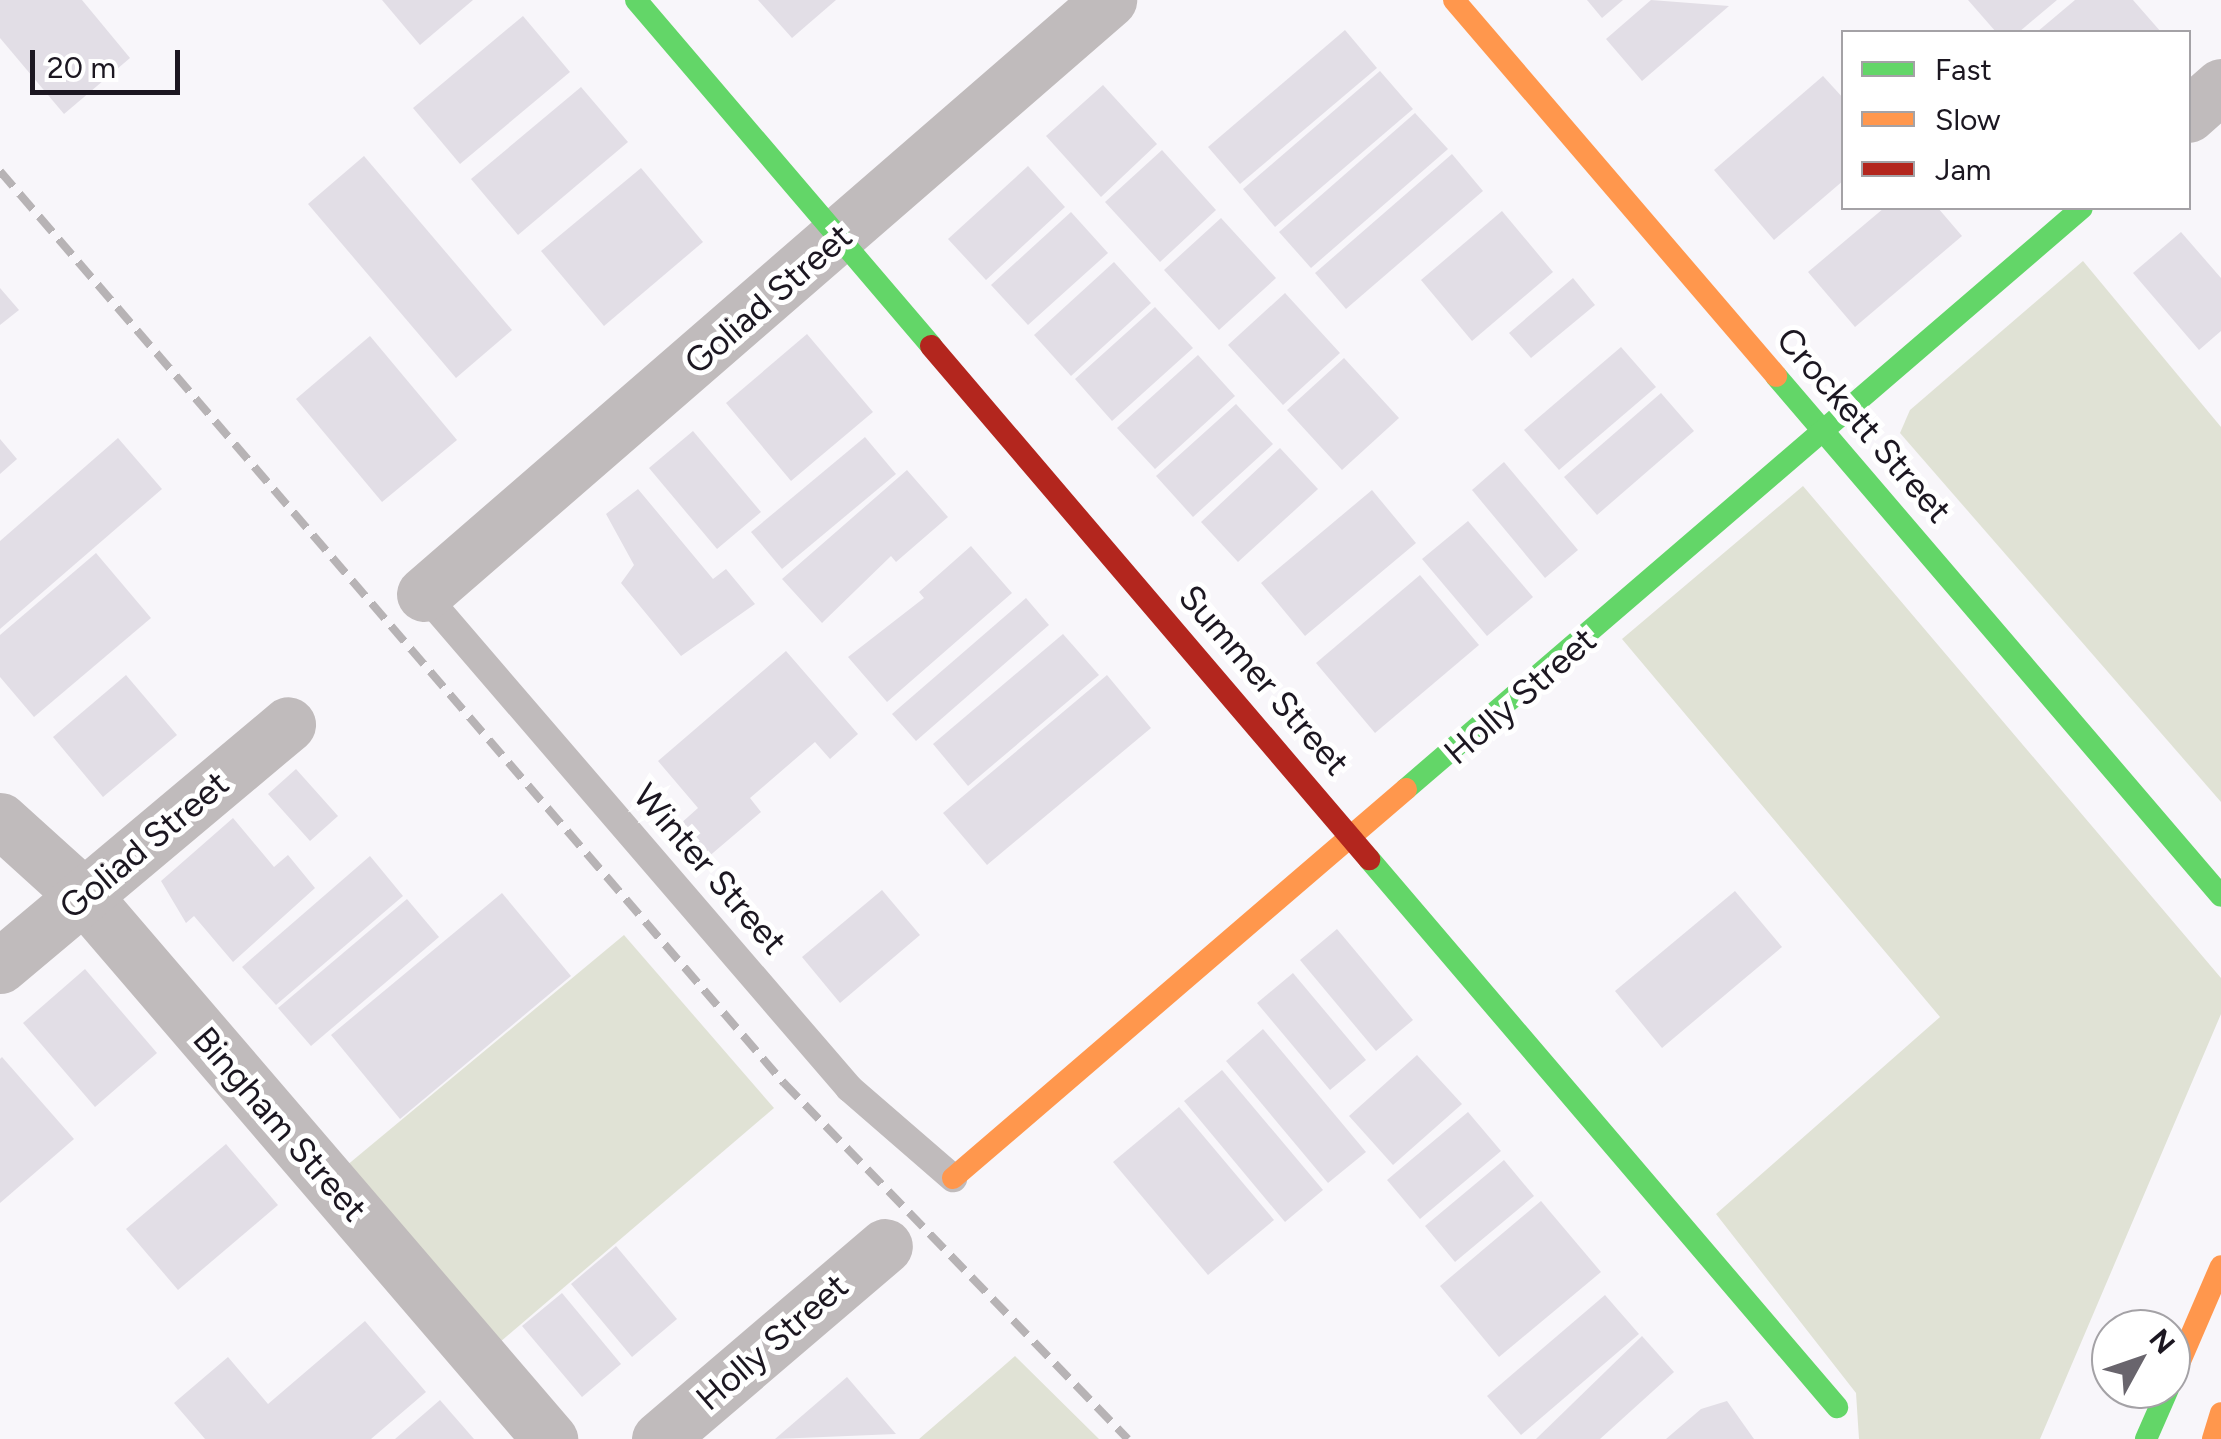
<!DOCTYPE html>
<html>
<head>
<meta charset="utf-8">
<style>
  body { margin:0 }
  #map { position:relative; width:2221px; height:1439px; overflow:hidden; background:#f8f6fa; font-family:Figtree,sans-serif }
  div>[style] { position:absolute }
  .green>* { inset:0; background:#e0e2d5 }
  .building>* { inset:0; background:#e2dee6 }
  .lane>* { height:28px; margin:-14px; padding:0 14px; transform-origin:14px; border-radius:14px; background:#c0bbbc }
  .street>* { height:55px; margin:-27.5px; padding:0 27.5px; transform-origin:27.5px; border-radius:27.5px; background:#c0bbbc }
  .fast>* { height:22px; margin:-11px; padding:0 11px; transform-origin:11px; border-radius:11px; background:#63d668 }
  .slow>* { height:22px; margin:-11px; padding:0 11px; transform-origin:11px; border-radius:11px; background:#ff974d }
  .jam>* { height:22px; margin:-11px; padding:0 11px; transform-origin:11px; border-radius:11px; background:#b3261e }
  .rail>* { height:8px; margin-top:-4px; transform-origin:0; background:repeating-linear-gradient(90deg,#b7b3b5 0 20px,transparent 0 30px) }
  span { translate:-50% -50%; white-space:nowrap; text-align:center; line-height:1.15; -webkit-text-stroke:10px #fff; paint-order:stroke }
  .street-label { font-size:35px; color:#1c1721 }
  .legend { position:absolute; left:1841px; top:30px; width:350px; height:180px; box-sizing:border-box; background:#fff; border:2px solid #a4a2a6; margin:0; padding:12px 18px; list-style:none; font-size:30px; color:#1c1721 }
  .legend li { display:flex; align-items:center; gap:20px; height:50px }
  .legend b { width:50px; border:2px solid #a4a2a6 }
  .north { position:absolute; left:2091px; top:1309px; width:100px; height:100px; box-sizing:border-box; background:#fff; border:2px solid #a4a2a6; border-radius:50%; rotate:50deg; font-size:28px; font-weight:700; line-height:40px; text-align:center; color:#1c1721 }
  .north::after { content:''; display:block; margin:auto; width:35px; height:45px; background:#69656d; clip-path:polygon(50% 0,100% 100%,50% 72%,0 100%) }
  .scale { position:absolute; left:30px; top:50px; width:150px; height:45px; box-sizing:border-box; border:5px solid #1c1721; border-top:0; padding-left:12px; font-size:30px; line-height:35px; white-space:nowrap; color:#1c1721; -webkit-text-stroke:8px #fff; paint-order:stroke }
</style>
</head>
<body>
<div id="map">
  <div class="green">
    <div style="clip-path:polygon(2083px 261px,2221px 427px,2221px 802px,1900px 433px,1910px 410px)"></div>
    <div style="clip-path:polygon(1803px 486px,2221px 978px,2221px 1014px,2040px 1439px,1859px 1439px,1856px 1393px,1716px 1214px,1940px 1017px,1622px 639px)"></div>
    <div style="clip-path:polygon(624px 935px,774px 1108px,493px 1348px,340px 1171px)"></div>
    <div style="clip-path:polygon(1015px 1356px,1099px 1439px,919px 1439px,999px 1370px)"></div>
  </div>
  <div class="building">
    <div style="clip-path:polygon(0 0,82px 0,130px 58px,64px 114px,0 38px)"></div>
    <div style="clip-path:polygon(382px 0,473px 0,420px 45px)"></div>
    <div style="clip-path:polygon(758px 0,836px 0,792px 38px)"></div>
    <div style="clip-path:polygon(1587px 0,1623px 0,1602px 18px)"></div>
    <div style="clip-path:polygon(1651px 0,1729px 6px,1642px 81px,1606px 39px)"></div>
    <div style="clip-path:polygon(1968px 0,2057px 0,2019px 32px,1996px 32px)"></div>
    <div style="clip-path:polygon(2075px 0,2133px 0,2161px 32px,2037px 32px)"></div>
    <div style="clip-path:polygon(523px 16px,570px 72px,460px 164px,413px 108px)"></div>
    <div style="clip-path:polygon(1345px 30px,1377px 68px,1240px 184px,1208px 147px)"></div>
    <div style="clip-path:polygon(1380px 71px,1413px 109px,1275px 227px,1243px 189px)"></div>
    <div style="clip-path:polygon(1823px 76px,1844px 99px,1844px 180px,1774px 240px,1714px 170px)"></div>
    <div style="clip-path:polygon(1103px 85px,1157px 144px,1101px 197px,1046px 136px)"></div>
    <div style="clip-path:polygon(581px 87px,628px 142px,518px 235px,471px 179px)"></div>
    <div style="clip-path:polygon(1415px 113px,1448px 149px,1311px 268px,1279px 232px)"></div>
    <div style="clip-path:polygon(1162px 150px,1216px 210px,1160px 262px,1105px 202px)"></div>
    <div style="clip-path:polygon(1452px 154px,1483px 191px,1346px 309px,1315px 273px)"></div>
    <div style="clip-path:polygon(364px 156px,512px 330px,456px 378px,308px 204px)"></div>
    <div style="clip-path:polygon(1028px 166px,1065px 207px,986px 280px,948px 239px)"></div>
    <div style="clip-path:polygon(641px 168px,703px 242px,604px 326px,541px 251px)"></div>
    <div style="clip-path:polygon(1884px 208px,1938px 208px,1962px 236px,1855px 327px,1808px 272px)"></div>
    <div style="clip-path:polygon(1502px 211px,1553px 272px,1472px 341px,1421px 280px)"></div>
    <div style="clip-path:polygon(1071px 212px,1108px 253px,1028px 325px,991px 285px)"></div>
    <div style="clip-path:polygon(1221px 218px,1276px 278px,1219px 330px,1164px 270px)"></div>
    <div style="clip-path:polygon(2181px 232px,2221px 278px,2221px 331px,2199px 350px,2133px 273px)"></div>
    <div style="clip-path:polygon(1114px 262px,1151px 303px,1071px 376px,1034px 335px)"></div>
    <div style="clip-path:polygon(1573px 278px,1595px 305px,1531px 358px,1509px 333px)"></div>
    <div style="clip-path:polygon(0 288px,19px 310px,0 325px)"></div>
    <div style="clip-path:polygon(1285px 293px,1340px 353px,1283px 405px,1228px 345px)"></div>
    <div style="clip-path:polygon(1155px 307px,1193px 348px,1112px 421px,1075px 379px)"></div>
    <div style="clip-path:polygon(807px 334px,873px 412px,791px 481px,726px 403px)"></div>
    <div style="clip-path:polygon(370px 336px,457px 440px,382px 502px,296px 399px)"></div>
    <div style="clip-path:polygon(1621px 347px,1656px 387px,1559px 470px,1524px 430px)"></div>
    <div style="clip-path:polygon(1198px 355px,1235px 396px,1155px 469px,1117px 428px)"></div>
    <div style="clip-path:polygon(1344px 358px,1399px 418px,1342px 470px,1287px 410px)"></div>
    <div style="clip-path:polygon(1661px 393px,1694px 431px,1597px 515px,1564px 477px)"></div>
    <div style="clip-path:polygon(1236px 404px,1273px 444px,1193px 517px,1156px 476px)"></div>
    <div style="clip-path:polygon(693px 431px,761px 512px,717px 549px,649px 468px)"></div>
    <div style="clip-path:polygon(865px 437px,896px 474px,782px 569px,751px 532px)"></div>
    <div style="clip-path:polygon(118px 438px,162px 489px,0 629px,0 541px)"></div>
    <div style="clip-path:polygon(0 439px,17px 459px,0 474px)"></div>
    <div style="clip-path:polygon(1280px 448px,1318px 489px,1238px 562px,1201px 522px)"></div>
    <div style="clip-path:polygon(1504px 462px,1578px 550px,1545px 578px,1472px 490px)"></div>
    <div style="clip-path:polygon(907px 470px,948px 517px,896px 562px,891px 556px,822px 623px,782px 579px)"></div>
    <div style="clip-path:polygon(638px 489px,713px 579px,726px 569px,755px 604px,681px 656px,621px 583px,634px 565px,606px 514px)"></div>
    <div style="clip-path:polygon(1372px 490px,1416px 543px,1305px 636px,1261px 583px)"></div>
    <div style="clip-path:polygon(1468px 521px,1533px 597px,1487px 636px,1422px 559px)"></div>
    <div style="clip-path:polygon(971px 546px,1012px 593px,887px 702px,848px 657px,924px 598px,919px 592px)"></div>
    <div style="clip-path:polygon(96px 553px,151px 618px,34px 717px,0 677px,0 635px)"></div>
    <div style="clip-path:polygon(1420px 575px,1479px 645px,1375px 733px,1316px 663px)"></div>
    <div style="clip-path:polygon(1026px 598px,1049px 625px,916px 741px,892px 714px)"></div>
    <div style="clip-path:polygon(1063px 634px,1099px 675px,968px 786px,933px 744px)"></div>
    <div style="clip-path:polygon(786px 651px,858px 734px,830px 759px,815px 742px,750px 798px,761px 812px,707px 858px,679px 825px,698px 808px,658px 761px)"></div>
    <div style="clip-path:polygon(126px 675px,177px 735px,103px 797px,53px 737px)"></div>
    <div style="clip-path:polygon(1107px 675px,1151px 728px,987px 865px,943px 813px)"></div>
    <div style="clip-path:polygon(296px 769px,338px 816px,310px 841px,268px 794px)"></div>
    <div style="clip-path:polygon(233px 818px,274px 867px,288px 855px,315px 888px,233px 962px,194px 916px,186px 923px,161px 881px)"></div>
    <div style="clip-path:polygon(370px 856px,403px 896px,276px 1005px,242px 967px)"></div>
    <div style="clip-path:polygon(882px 890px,920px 935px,840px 1003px,802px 957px)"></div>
    <div style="clip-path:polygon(1735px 891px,1782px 947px,1662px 1048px,1615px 991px)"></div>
    <div style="clip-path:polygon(502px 893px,571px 976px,400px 1119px,331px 1035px)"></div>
    <div style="clip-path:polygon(407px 899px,439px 937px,311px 1046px,278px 1008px)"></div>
    <div style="clip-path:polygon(1337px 929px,1413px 1020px,1376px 1051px,1300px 960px)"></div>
    <div style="clip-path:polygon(85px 969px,157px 1053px,95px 1107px,23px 1023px)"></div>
    <div style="clip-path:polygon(1293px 973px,1366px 1060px,1330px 1090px,1257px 1003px)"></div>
    <div style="clip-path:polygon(1263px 1029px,1366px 1152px,1328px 1183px,1226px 1061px)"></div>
    <div style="clip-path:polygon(1417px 1055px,1462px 1104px,1393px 1165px,1349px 1116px)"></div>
    <div style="clip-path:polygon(2px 1057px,74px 1139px,0 1203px,0 1059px)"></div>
    <div style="clip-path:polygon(1222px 1070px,1323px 1190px,1285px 1222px,1184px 1101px)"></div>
    <div style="clip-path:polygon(1179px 1107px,1274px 1220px,1208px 1275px,1113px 1162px)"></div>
    <div style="clip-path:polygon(1468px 1112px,1501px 1151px,1420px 1219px,1387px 1180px)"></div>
    <div style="clip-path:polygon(226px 1144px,278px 1205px,178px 1290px,126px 1229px)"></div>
    <div style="clip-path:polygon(1504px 1160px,1534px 1196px,1455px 1262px,1425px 1226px)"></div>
    <div style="clip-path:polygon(1541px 1201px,1601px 1272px,1499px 1357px,1440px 1286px)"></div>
    <div style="clip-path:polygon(616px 1246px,677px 1319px,632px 1357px,571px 1284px)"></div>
    <div style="clip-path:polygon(562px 1293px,621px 1364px,582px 1397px,522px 1326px)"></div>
    <div style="clip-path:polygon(1605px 1295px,1639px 1334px,1521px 1435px,1487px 1396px)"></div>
    <div style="clip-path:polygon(365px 1321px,426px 1392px,371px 1439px,205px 1439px,174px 1403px,228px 1357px,268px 1404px)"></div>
    <div style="clip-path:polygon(1642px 1336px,1674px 1372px,1600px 1439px,1536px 1439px)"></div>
    <div style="clip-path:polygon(847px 1377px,896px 1434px,775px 1439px)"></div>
    <div style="clip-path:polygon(440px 1400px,474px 1439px,395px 1439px)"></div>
    <div style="clip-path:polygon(1727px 1401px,1754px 1439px,1666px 1439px,1701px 1409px)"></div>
  </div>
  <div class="lane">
    <div style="left:424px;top:594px;width:652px;rotate:49.29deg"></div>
    <div style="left:849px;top:1088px;width:138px;rotate:40.9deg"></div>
  </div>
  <div class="street">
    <div style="left:2188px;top:115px;width:44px;rotate:-41.3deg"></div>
    <div style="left:424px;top:594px;width:907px;rotate:-40.93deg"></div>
    <div style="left:0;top:820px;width:113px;rotate:42.1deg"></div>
    <div style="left:84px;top:896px;width:716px;rotate:49.36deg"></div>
    <div style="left:0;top:966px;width:376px;rotate:-40deg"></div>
    <div style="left:659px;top:1439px;width:297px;rotate:-40.5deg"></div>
  </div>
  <div class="fast">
    <div style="left:636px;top:0;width:455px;rotate:49.5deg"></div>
    <div style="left:1776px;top:376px;width:684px;rotate:49.44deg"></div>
    <div style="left:1406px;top:789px;width:891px;rotate:-40.68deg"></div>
    <div style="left:1369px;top:859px;width:721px;rotate:49.5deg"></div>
    <div style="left:2146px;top:1439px;width:55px;rotate:-66.3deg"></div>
  </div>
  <div class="slow">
    <div style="left:1454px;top:0;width:495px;rotate:49.4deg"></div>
    <div style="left:953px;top:1178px;width:597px;rotate:-40.65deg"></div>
    <div style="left:2171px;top:1382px;width:126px;rotate:-66.7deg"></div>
    <div style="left:2213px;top:1439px;width:27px;rotate:-73deg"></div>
  </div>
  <div class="jam">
    <div style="left:931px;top:346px;width:675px;rotate:49.51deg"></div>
  </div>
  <div class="rail">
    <div style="left:0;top:171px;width:1203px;rotate:49.32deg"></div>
    <div style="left:784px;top:1083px;width:495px;rotate:46deg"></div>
  </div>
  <div class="street-label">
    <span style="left:768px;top:299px;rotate:-41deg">Goliad Street</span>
    <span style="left:1864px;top:425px;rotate:49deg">Crockett Street</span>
    <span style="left:1264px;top:680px;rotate:49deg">Summer Street</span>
    <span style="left:1520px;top:696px;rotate:-41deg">Holly Street</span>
    <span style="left:144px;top:845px;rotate:-40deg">Goliad Street</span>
    <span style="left:710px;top:869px;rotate:49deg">Winter Street</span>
    <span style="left:280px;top:1124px;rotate:49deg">Bingham Street</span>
    <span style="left:772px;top:1342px;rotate:-41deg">Holly Street</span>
  </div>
  <ul class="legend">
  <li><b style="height:12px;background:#63d668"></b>Fast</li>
  <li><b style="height:12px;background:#ff974d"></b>Slow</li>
  <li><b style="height:12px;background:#b3261e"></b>Jam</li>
  </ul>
  <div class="north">N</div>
  <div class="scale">20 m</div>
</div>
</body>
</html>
